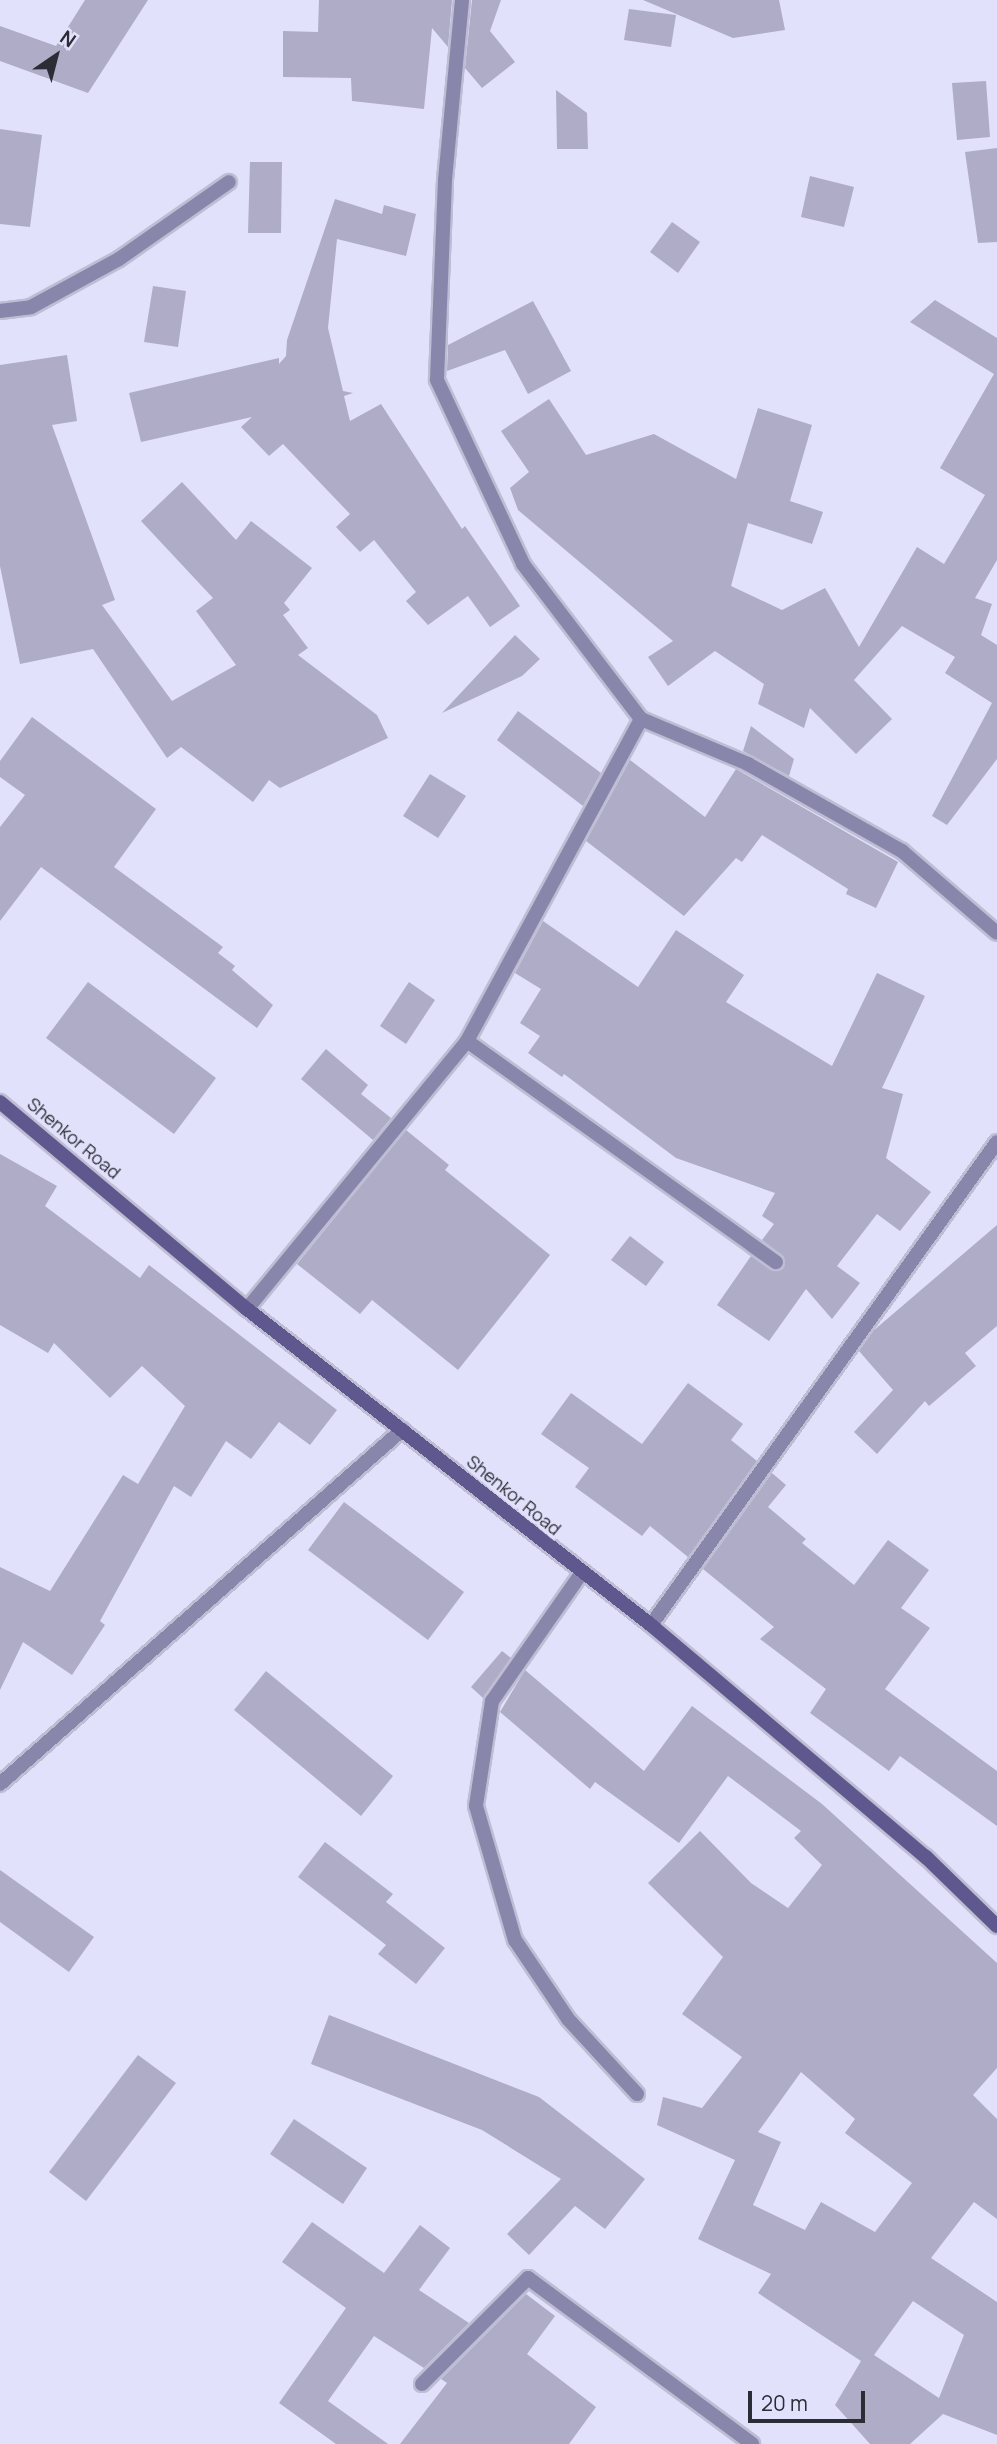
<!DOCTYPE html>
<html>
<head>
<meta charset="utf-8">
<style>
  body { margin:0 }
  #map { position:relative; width:997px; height:2444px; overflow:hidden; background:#e2e1fc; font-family:Manrope,sans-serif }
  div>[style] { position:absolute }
  .building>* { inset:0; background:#aeacc6 }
  .roads { filter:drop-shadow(2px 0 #bebdd4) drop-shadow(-2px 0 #bebdd4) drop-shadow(0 2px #bebdd4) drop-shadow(0 -2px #bebdd4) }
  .street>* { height:14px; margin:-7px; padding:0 7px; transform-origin:7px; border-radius:7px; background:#8986ab }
  .secondary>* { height:14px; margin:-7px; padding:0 7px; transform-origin:7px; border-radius:7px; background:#5f588e }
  span { translate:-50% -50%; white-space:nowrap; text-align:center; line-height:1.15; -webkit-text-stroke:7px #e2e1fc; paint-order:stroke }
  .street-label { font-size:18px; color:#2c2c36 }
  .north { position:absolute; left:21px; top:21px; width:70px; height:70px; -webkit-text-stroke:5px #e2e1fc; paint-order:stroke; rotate:35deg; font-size:19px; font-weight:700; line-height:28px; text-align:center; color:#2c2c36 }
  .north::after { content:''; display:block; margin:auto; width:24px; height:32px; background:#2c2c36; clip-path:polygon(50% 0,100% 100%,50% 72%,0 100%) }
  .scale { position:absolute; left:748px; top:2391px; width:117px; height:32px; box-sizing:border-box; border:4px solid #2c2c36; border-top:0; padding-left:9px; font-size:21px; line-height:24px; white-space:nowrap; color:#2c2c36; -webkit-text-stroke:5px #e2e1fc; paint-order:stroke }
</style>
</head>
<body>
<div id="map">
  <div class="building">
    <div style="clip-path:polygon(85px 0,148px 0,88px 93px,0 61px,0 26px,56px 46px)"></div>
    <div style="clip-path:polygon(319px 0,452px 0,448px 47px,432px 28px,424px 109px,352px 101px,351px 78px,283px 77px,283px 31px,318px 32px)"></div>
    <div style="clip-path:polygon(472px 0,501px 0,490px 31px,515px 62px,482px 88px,465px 68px)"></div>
    <div style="clip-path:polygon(643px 0,779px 0,785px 30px,733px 38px)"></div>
    <div style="clip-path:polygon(629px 9px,676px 15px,671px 47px,624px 40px)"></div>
    <div style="clip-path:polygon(986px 81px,990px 137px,957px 140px,952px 83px)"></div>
    <div style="clip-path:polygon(556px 90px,587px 113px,588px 149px,557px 149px)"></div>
    <div style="clip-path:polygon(0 129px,42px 135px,30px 227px,0 224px)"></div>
    <div style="clip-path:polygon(997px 148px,997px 242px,978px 243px,965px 152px)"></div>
    <div style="clip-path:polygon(250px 162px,282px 162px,281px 233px,248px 233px)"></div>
    <div style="clip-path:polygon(810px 176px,854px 187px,844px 227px,801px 217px)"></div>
    <div style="clip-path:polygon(335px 199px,382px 214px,384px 205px,416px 214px,406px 256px,337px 239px,328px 328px,343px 391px,353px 393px,344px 396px,350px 421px,381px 404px,462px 529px,465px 526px,520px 606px,490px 627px,468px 596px,428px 625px,406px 601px,416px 592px,374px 540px,360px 552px,336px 527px,350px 514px,283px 444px,269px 456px,241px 427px,252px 417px,141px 442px,129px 393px,279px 358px,279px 364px,286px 356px,287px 340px)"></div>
    <div style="clip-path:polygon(672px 222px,700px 242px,678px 273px,650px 252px)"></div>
    <div style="clip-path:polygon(153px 286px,186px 291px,178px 347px,144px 342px)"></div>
    <div style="clip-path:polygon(935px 300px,997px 338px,997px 560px,975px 598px,992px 604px,981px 635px,997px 645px,997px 759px,947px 825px,932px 816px,992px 703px,945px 673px,955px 657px,902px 626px,854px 680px,892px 719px,856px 754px,810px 708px,804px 728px,758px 704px,764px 684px,715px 651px,668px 686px,648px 657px,673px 641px,518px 510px,510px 488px,529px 472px,501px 431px,549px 399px,586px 455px,654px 434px,736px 479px,758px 408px,812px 425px,790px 501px,823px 512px,812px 544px,748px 523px,731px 586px,782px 610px,825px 588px,859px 647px,917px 547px,944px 564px,985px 495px,940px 468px,994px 374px,910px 322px)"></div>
    <div style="clip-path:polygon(533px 301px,571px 371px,528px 394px,505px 350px,447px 371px,448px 345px)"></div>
    <div style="clip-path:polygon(67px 355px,77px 421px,52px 425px,115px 600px,102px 605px,172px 701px,236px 665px,196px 611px,213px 598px,141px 521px,182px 482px,236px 540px,251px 521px,312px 568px,284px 603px,290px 610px,283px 615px,308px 648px,298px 655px,377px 715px,388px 738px,280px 788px,269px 780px,253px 802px,181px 747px,167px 758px,93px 649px,20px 664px,0 566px,0 365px)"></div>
    <div style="clip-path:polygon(515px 635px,540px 659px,522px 676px,442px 713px)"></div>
    <div style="clip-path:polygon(518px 711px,601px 773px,583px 806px,497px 740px)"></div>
    <div style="clip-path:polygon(32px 717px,156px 809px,114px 867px,223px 947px,218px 953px,235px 966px,232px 970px,273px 1005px,257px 1028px,41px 867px,0 921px,0 827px,25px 795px,0 777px,0 761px)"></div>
    <div style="clip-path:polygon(751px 726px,794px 759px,789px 776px,743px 751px)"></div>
    <div style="clip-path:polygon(630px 760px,705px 817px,736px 769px,898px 862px,876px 908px,846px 894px,848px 889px,762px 835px,742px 862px,736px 858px,684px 916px,586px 841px)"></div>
    <div style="clip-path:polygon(430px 774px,466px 796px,438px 838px,403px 816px)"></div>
    <div style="clip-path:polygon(543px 921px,638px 987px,676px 930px,744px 975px,726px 1002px,832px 1066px,877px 973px,925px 996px,882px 1088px,903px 1094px,886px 1158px,931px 1192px,900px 1231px,877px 1214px,837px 1266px,860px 1283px,832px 1319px,806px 1289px,769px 1341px,717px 1305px,751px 1256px,774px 1271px,784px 1267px,784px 1257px,762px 1240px,774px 1224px,762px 1216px,775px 1193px,676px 1158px,564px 1074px,562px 1077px,528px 1053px,540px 1036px,520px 1023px,541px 989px,515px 973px)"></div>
    <div style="clip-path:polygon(88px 982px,216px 1078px,174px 1134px,46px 1038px)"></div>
    <div style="clip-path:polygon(409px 982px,435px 1000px,406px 1044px,380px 1026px)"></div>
    <div style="clip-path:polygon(326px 1049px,368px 1085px,361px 1094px,391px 1118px,373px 1140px,301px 1079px)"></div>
    <div style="clip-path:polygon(406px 1130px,449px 1165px,445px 1170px,550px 1255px,458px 1370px,372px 1300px,360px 1314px,297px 1264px)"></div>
    <div style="clip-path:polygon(0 1154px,57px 1186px,45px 1206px,140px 1278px,149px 1265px,337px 1410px,310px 1445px,279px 1422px,251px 1459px,226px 1441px,191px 1497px,174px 1486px,100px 1621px,105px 1625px,72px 1675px,23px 1642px,0 1690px,0 1567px,50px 1591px,123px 1475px,138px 1484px,185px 1406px,142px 1366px,110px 1398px,54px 1343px,48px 1353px,0 1325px)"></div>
    <div style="clip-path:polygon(997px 1225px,997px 1326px,965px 1353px,976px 1366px,929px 1406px,925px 1401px,877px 1454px,854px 1432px,893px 1390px,859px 1351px,873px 1331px)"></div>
    <div style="clip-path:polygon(630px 1236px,664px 1262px,646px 1286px,611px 1260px)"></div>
    <div style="clip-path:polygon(688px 1383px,743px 1424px,731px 1440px,757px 1461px,688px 1557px,650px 1526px,642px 1536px,575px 1487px,589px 1468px,541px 1434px,571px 1393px,642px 1444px)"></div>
    <div style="clip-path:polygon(772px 1473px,786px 1485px,768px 1507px,806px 1539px,802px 1543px,854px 1585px,888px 1540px,929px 1570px,901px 1608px,930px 1628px,885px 1689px,997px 1771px,997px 1826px,900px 1756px,889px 1771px,810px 1713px,826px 1689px,760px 1639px,774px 1627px,703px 1569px)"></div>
    <div style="clip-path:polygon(344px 1502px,464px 1592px,428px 1640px,308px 1550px)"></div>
    <div style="clip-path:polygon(502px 1651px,511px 1658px,483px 1698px,471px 1687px)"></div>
    <div style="clip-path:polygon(evenodd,525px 1670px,644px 1771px,692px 1706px,822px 1804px,997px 1963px,997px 2068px,973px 2095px,997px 2119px,997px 2219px,974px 2202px,931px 2258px,997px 2302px,997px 2435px,943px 2414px,910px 2444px,870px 2444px,835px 2405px,861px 2361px,758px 2293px,771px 2274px,698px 2239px,735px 2160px,657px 2125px,663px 2097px,702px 2108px,742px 2057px,682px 2014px,723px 1957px,648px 1883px,700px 1831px,751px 1883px,788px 1908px,822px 1865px,794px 1838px,801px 1831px,728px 1776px,679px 1843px,595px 1782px,590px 1789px,500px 1712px,525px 1670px,801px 2072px,855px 2119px,845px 2133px,912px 2183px,875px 2232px,821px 2202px,805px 2230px,753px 2205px,781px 2142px,758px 2132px,801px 2072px,525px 1670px,913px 2301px,964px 2335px,939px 2398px,874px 2355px,913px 2301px)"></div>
    <div style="clip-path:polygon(266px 1671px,393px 1776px,361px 1816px,234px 1710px)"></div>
    <div style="clip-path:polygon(325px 1842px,393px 1894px,386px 1902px,445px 1948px,416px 1984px,378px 1954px,386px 1945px,298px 1877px)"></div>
    <div style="clip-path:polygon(0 1870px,94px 1937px,69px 1972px,0 1922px)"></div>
    <div style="clip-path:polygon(329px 2015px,539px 2097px,645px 2179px,605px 2229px,575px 2206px,529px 2255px,507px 2234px,561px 2179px,482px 2130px,311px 2064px)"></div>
    <div style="clip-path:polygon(138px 2055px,176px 2083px,86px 2201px,49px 2172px)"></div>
    <div style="clip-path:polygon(294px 2119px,367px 2168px,343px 2204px,270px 2154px)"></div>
    <div style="clip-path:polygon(312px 2222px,384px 2273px,420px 2225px,450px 2248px,419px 2290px,469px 2323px,424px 2368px,374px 2336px,328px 2401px,388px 2444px,336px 2444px,279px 2403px,346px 2308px,282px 2262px)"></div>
    <div style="clip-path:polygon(526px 2294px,555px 2316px,527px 2354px,596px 2407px,569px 2444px,400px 2444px,447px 2383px,441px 2379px)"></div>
  </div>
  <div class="roads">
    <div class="street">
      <div style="left:462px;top:0;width:181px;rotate:95.4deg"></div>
      <div style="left:445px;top:180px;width:200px;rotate:92.3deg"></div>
      <div style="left:437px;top:380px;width:203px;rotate:64.9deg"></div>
      <div style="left:523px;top:564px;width:195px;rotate:52.7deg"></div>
      <div style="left:641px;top:719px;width:116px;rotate:22.8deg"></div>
      <div style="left:748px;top:764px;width:177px;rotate:29.5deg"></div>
      <div style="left:902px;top:851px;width:125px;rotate:40.8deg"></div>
      <div style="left:0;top:311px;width:31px;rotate:-7deg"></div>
      <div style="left:31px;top:307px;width:100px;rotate:-28.6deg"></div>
      <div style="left:119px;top:259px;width:134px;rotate:-35deg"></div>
      <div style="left:467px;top:1041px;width:380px;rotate:35.6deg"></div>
      <div style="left:247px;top:1309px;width:347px;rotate:-50.6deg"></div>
      <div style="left:467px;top:1041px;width:366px;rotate:-61.6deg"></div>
      <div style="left:581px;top:1574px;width:155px;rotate:125deg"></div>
      <div style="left:492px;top:1701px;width:106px;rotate:98.7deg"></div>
      <div style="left:476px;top:1806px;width:140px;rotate:73.8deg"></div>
      <div style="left:515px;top:1940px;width:95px;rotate:56.1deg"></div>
      <div style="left:568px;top:2019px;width:102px;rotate:47.4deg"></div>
      <div style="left:651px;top:1625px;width:594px;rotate:-54.38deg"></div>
      <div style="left:0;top:1784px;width:536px;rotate:-41.37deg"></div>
      <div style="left:422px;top:2384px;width:150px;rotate:-45deg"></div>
      <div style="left:528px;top:2278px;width:279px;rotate:36.5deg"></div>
    </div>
    <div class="secondary">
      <div style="left:0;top:1102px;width:322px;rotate:40deg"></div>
      <div style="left:247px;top:1309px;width:513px;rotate:38.03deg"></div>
      <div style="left:651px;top:1625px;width:360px;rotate:40.2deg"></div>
      <div style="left:926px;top:1857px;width:99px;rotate:44.2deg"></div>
    </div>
  </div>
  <div class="street-label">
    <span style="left:74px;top:1138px;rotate:40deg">Shenkor Road</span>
    <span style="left:514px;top:1495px;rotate:39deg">Shenkor Road</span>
  </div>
  <div class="north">N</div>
  <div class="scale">20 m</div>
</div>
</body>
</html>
